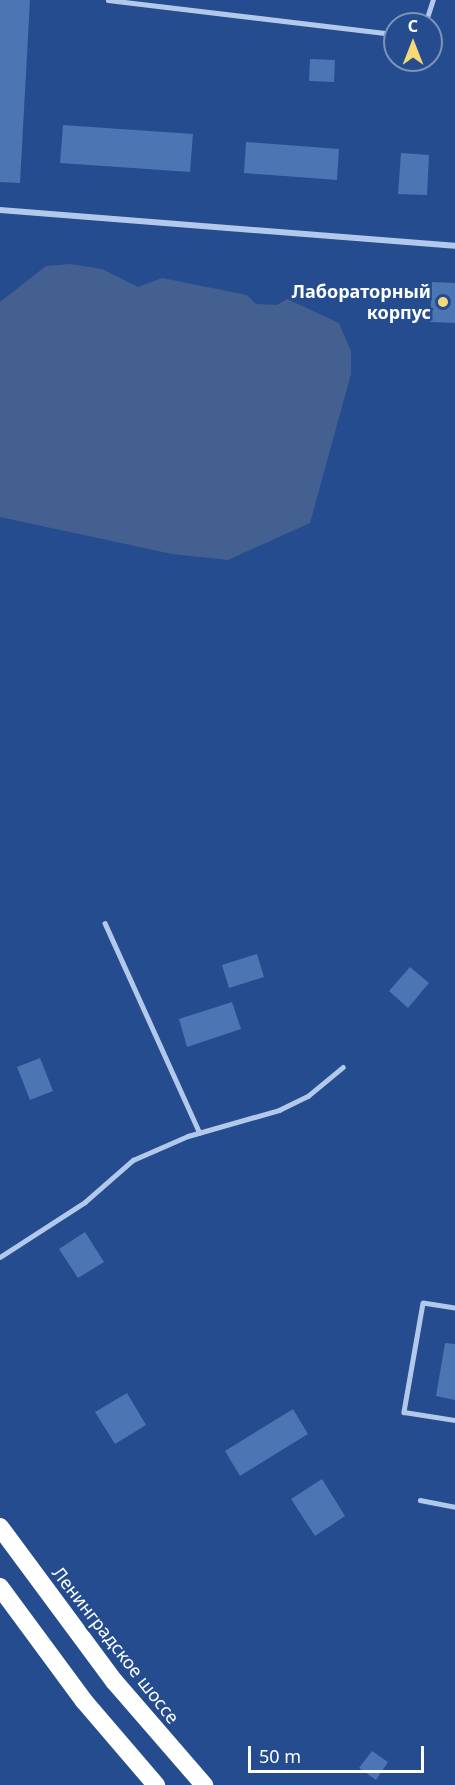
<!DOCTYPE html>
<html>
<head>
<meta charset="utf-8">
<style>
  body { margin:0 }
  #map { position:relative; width:455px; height:1785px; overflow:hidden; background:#244c8e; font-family:"Noto Sans",sans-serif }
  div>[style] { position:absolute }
  .water>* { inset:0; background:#446090 }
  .building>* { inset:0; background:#4c75b4 }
  .lane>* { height:4.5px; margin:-2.25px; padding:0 2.25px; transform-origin:2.25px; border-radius:2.25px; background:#b3c9eb }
  .street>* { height:6px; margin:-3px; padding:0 3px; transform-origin:3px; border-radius:3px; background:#b3c9eb }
  .highway>* { height:18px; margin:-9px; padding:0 9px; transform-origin:9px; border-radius:9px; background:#fff }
  .dots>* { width:16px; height:16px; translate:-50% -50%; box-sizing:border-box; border:3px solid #244c8e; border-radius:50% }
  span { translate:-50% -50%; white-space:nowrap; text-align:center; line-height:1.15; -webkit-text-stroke:5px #244c8e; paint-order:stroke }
  .poi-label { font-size:18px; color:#fff; font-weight:700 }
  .right { translate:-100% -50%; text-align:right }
  .street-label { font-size:18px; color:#fff }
  .north { position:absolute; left:383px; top:12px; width:60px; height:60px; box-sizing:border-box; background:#244c8e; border:2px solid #7c94bb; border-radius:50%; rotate:0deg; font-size:16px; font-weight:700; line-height:24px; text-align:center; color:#fff }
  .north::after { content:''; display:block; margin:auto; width:21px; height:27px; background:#f6d976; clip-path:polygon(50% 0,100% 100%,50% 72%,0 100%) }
  .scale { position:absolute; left:248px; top:1746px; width:176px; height:27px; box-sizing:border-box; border:3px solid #fff; border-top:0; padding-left:8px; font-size:18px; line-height:21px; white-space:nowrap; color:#fff; -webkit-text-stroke:4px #244c8e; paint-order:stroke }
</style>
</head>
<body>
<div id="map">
  <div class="water">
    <div style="clip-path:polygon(70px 264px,102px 269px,138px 287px,162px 278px,247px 295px,256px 304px,277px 305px,287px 299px,339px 323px,351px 351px,351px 374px,310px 523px,228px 560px,172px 554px,0 517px,0 302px,46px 266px)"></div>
  </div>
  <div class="building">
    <div style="clip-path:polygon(0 0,30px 0,20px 183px,0 182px)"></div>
    <div style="clip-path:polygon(310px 59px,335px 60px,334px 82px,309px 81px)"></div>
    <div style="clip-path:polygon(63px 125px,193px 134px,190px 172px,60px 163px)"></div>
    <div style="clip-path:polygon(246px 142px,339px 149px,337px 180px,244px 173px)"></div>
    <div style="clip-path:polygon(401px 153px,429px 155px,427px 195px,398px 194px)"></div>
    <div style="clip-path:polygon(432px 282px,455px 283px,455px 323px,430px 322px)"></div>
    <div style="clip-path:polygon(257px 954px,264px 977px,229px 988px,222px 965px)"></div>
    <div style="clip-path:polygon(410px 967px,429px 983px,408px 1008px,389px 991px)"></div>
    <div style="clip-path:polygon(232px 1002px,241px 1029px,187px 1047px,179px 1019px)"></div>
    <div style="clip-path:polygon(40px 1058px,53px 1091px,30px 1100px,17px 1067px)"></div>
    <div style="clip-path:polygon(85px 1232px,104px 1262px,78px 1278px,59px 1249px)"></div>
    <div style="clip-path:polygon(445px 1343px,455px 1344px,455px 1400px,436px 1396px)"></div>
    <div style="clip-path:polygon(127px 1393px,146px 1425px,115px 1444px,95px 1412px)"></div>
    <div style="clip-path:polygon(293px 1409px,308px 1434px,240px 1476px,225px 1451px)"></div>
    <div style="clip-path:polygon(322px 1479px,345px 1516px,315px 1536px,291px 1499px)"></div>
    <div style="clip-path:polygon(372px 1751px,388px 1762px,376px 1780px,359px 1768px)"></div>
  </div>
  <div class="lane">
    <div style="left:108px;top:0;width:289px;rotate:6.8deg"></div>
    <div style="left:425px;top:24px;width:25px;rotate:-72deg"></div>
    <div style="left:105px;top:923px;width:230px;rotate:65.7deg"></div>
    <div style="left:0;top:1257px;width:101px;rotate:-32.9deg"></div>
    <div style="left:85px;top:1202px;width:64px;rotate:-41.2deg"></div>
    <div style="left:133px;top:1160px;width:60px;rotate:-23.6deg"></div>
    <div style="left:188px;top:1136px;width:95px;rotate:-15.9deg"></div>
    <div style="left:279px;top:1110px;width:32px;rotate:-26deg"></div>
    <div style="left:308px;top:1096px;width:45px;rotate:-39.6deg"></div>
    <div style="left:455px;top:1308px;width:32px;rotate:-171deg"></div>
    <div style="left:423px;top:1303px;width:111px;rotate:99.9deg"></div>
    <div style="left:404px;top:1412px;width:52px;rotate:8.9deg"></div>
    <div style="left:420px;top:1500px;width:36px;rotate:11deg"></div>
  </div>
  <div class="street">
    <div style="left:0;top:210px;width:456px;rotate:4.5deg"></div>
  </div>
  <div class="highway">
    <div style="left:0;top:1527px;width:192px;rotate:53.5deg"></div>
    <div style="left:114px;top:1681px;width:138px;rotate:49.1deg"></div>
    <div style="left:0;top:1587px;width:142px;rotate:53.6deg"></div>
    <div style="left:84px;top:1701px;width:111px;rotate:49.4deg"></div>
  </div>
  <div class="dots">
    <div style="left:443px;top:302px;background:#f6d976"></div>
  </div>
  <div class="poi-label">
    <span class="right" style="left:431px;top:302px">Лабораторный<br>корпус</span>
  </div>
  <div class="street-label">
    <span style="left:116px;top:1645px;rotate:52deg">Ленинградское шоссе</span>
  </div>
  <div class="north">С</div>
  <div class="scale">50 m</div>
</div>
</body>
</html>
